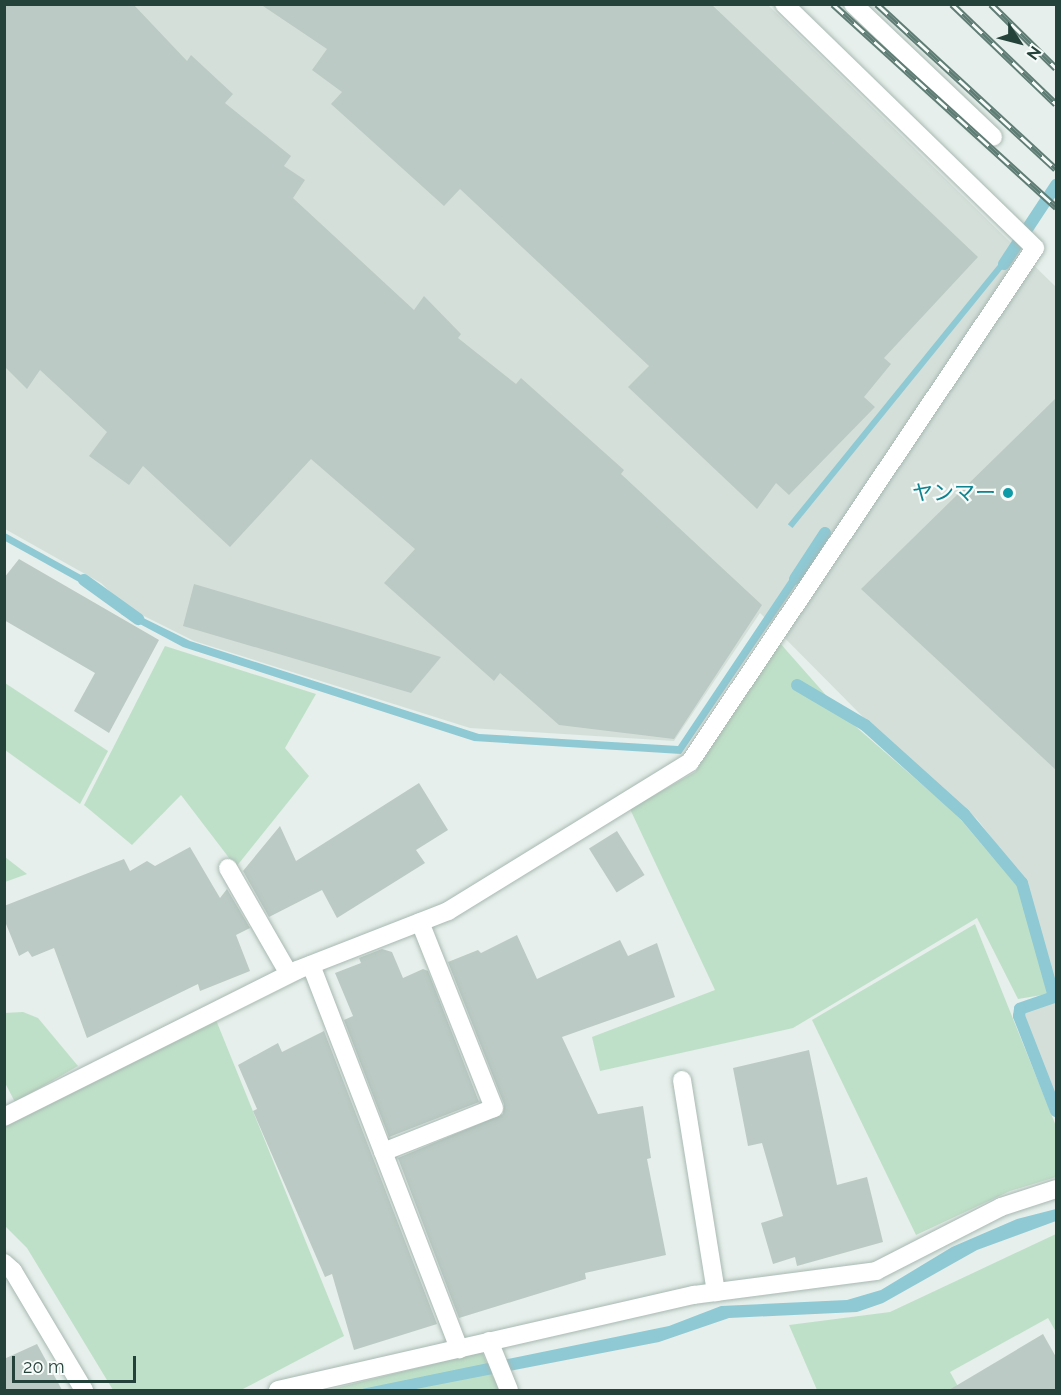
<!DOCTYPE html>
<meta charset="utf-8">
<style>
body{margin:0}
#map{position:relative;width:1061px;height:1395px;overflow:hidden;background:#e6efeb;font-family:Raleway,"Noto Sans JP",sans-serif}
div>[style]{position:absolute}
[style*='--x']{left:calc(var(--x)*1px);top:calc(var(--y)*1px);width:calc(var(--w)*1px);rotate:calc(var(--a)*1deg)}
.built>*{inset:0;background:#d4dfda}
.green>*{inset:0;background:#bfe0c8}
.water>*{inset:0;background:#8ec9d4;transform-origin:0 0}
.stream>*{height:12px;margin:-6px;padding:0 6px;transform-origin:6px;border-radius:6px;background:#8ec9d4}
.building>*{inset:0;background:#bbcac4;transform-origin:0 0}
.roads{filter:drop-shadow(0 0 2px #a8b8b2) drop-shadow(0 0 2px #a8b8b2)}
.minor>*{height:18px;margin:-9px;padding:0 9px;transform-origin:9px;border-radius:9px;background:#fff}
.rail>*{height:7px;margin-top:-3.5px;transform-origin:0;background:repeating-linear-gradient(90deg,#f7fbf9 0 14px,#5f7d75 0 28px);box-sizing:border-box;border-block:2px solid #5f7d75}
.dots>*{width:16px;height:16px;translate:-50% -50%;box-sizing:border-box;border:3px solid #f7fbf9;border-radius:50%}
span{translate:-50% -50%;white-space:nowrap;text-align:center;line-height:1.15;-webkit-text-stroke:4.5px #f7fbf9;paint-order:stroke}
.culture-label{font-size:21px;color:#0d838f}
.right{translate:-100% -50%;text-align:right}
.frame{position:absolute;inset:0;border:6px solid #24423a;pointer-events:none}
.north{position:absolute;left:989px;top:12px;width:60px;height:60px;-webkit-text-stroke:4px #f7fbf9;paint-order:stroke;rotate:126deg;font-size:16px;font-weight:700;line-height:24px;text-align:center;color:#24423a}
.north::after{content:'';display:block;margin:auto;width:21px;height:27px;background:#24423a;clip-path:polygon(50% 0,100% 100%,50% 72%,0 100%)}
.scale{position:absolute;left:12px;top:1356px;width:124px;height:27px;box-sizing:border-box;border:3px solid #24423a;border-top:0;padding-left:8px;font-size:18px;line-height:21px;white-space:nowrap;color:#24423a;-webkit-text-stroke:4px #f7fbf9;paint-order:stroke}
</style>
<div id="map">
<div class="built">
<i style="clip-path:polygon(5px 5px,768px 5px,1056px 287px,1056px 992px,1025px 881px,977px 819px,865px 719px,760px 613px,674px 741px,470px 728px,194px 641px,126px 607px,101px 583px,5px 529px)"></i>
<i style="clip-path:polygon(1056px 1000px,1056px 1099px,1024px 1013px)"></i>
</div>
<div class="green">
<i style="clip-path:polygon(779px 642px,847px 719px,956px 814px,1018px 887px,1048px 994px,1018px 999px,977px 918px,793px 1028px,600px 1071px,592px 1037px,715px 990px,630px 809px,695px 772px)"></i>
<i style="clip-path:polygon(165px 646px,316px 694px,285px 748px,309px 776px,236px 867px,181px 795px,132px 845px,84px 805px)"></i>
<i style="clip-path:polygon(5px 683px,108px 751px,80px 804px,5px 750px)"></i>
<i style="clip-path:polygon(5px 857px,27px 874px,5px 882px)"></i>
<i style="clip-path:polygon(975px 924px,1056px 1126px,1056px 1177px,1010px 1191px,916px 1235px,812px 1020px)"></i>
<i style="clip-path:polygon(23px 1012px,38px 1018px,78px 1066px,15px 1102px,5px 1083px,4px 1013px)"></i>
<i style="clip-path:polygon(216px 1020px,344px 1336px,241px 1390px,113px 1390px,27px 1248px,5px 1226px,4px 1124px)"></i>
<i style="clip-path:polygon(1056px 1234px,1056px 1332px,1048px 1318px,950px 1372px,960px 1390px,817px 1390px,789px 1325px,890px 1312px)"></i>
<i style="clip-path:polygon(482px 1352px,499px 1390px,328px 1390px)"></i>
</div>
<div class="water">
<i style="left:1010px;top:250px;width:6px;height:353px;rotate:39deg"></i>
<i style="left:5px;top:533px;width:107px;height:7px;rotate:29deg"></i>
<i style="clip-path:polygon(799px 565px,807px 568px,681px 754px,474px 741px,183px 647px,121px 614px,125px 609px,190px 641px,479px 734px,678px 746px)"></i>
<i style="clip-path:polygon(1056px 1209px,1056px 1221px,977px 1250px,883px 1303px,857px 1312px,729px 1318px,659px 1342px,411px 1390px,357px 1390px,669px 1326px,721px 1306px,847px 1300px,881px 1290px,952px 1247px,1017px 1219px)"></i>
</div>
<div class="stream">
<i style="--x:1004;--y:264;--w:95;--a:-56.6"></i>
<i style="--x:795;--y:579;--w:55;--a:-56.9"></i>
<i style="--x:84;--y:580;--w:67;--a:35.8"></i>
<i style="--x:797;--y:685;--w:79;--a:30.5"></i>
<i style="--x:865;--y:725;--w:133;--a:42"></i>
<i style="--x:964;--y:814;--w:90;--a:50"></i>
<i style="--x:1022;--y:883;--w:118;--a:74.3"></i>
<i style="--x:1054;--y:997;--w:36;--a:161"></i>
<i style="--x:1020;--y:1009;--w:7;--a:98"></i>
<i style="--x:1019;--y:1016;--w:102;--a:68.7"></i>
</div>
<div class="building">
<i style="clip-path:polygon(4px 4px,133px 4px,187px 61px,191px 55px,233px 94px,225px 103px,291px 156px,284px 166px,305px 180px,293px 198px,414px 310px,424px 296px,461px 334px,458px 338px,516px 384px,521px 378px,624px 470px,621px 474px,762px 605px,674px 739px,559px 725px,500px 673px,494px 681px,384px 583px,415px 549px,311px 459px,230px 547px,143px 466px,129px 485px,89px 456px,107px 432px,40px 370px,27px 389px,4px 366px)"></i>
<i style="clip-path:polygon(260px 4px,711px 4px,978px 257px,884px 358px,891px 364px,864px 397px,875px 407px,789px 495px,776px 483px,757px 509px,628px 387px,649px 366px,460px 189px,444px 206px,331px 104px,342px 92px,312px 70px,327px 49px)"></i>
<i style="clip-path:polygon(1056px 398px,1056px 770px,861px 589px)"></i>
<i style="clip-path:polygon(19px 559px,159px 640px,109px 733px,74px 711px,95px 673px,4px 620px,4px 578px)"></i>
<i style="clip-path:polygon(194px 584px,367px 635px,441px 657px,411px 693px,183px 626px)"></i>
<i style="clip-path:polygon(419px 783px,448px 830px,416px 850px,425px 863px,337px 918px,322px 890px,269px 917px,243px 871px,280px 826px,296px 861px)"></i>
<i style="left:617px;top:831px;width:52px;height:33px;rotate:58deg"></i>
<i style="clip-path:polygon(190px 847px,220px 898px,227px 889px,250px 928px,236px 935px,250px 971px,200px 991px,198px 984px,87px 1038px,54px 948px,32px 957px,28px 951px,19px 956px,4px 919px,4px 906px,124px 859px,130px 871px,147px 861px,155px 866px)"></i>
<i style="clip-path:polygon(517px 935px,537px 979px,620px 940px,628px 956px,657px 943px,675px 997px,562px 1037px,598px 1114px,643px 1106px,651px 1158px,647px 1159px,666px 1255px,585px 1273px,586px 1279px,459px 1318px,398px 1158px,503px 1114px,504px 1104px,448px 962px,478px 950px,481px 953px)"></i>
<i style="clip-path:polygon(382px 949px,392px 952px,403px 978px,423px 969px,428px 971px,479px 1102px,389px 1137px,344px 1020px,353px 1016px,335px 973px,361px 963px,359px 958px)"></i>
<i style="clip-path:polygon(324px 1031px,437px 1324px,354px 1350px,332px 1274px,325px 1277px,253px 1111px,257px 1109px,238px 1065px,278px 1043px,282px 1052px)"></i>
<i style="clip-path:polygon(809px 1050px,837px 1185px,867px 1177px,883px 1242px,797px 1266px,795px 1257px,773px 1264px,761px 1223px,783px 1216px,762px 1143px,748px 1146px,733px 1068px)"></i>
<i style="clip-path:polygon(1043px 1334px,1056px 1357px,1056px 1390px,949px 1390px)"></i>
<i style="clip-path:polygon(37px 1344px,62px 1390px,4px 1390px,4px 1359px)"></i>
</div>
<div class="roads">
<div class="minor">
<i style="--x:853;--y:4;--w:193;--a:43.5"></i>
<i style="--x:228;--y:868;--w:122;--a:60.1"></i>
<i style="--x:311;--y:965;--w:412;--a:68.9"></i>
<i style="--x:682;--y:1080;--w:215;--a:80.9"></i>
<i style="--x:4;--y:1117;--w:328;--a:-26.6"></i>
<i style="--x:297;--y:970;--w:162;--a:-21.3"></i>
<i style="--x:448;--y:911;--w:284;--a:-31.6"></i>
<i style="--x:690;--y:762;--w:619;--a:-56.13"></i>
<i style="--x:1035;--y:248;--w:350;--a:-135.8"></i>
<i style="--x:383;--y:1152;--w:119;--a:-21.6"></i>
<i style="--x:494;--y:1108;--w:200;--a:-111.7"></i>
<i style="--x:4;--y:1263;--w:12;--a:42"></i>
<i style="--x:13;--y:1271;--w:139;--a:59.2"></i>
<i style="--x:489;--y:1341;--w:53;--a:67.8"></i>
<i style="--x:278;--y:1390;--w:427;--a:-12.9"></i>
<i style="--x:694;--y:1295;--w:184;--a:-7.5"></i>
<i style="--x:876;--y:1271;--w:140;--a:-27.1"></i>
<i style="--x:1001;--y:1207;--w:58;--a:-18.1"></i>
</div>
</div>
<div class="rail">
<i style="--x:833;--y:4;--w:302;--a:42.3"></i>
<i style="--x:877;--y:4;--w:243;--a:42.7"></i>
<i style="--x:952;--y:4;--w:144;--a:43.9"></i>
<i style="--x:991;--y:4;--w:91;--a:44.6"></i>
</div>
<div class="dots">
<i style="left:1008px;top:493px;background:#0f9aa8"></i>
</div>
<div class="culture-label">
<span class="right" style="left:996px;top:493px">ヤンマー</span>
</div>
<div class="frame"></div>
<div class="north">N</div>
<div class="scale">20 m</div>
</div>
